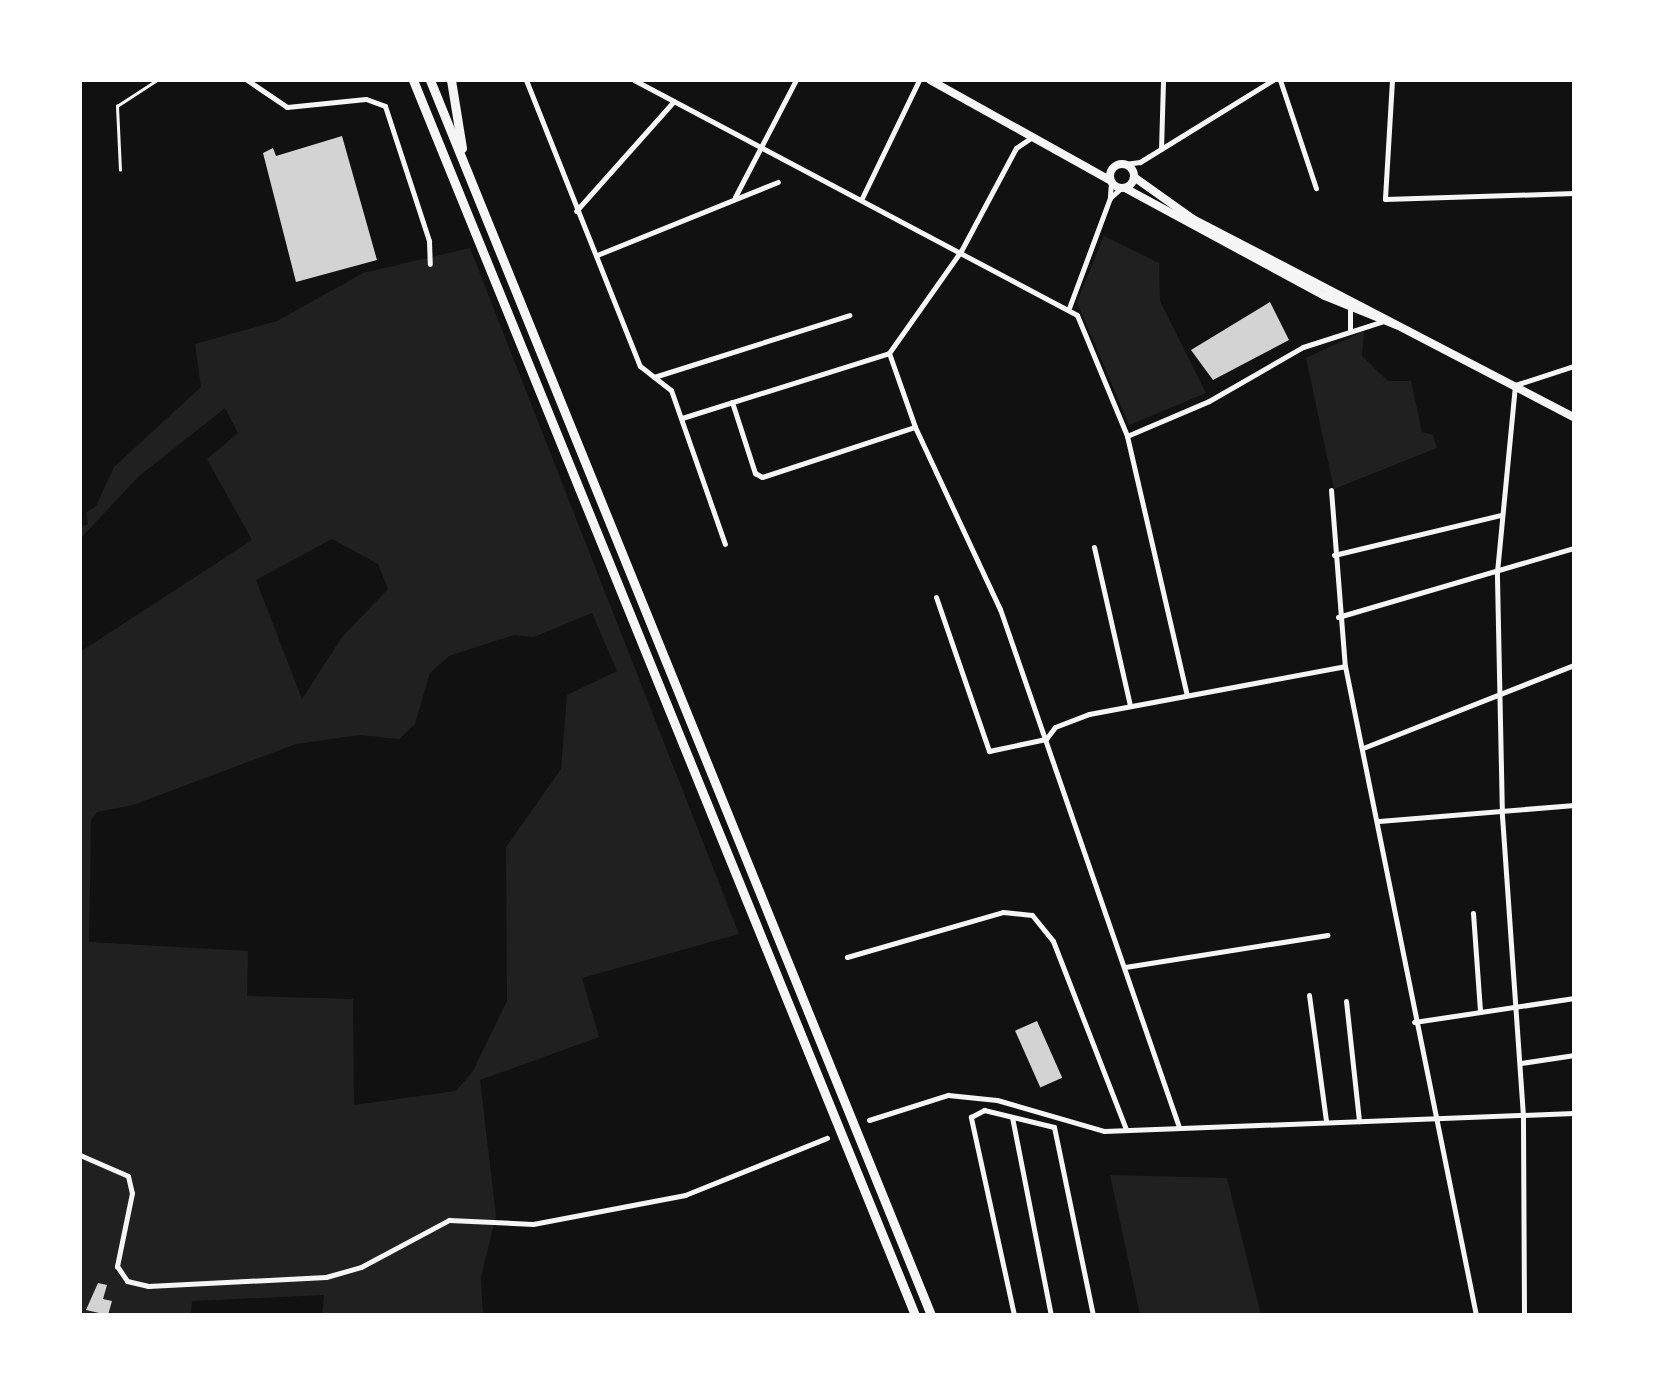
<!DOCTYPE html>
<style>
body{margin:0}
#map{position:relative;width:1654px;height:1395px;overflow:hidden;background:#111;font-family:"IBM Plex Sans",sans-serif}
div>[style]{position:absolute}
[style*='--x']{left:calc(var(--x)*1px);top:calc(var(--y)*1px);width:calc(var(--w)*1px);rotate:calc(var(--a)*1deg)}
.green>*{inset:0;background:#202020}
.building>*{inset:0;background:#d3d3d3;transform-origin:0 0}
.service>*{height:2.5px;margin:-1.25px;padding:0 1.25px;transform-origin:1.25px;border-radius:1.25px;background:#f5f5f5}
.minor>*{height:5px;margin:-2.5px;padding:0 2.5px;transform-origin:2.5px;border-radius:2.5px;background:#f5f5f5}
.primary>*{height:8px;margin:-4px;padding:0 4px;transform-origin:4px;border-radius:4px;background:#f5f5f5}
.primary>.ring{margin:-4px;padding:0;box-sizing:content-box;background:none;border:8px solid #f5f5f5;border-radius:50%}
.motorway>*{height:9px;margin:-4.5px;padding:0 4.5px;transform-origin:4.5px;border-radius:4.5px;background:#f5f5f5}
span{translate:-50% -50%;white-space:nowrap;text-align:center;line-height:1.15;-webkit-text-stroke:10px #fff;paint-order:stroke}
.frame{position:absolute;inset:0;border:82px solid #fff;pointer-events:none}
</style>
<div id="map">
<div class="green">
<i style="clip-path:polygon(1104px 236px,1159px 263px,1160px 301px,1206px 393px,1129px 425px,1077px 302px)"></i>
<i style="clip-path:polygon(evenodd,470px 248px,739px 934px,582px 978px,599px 1037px,480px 1080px,496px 1216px,481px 1277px,483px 1315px,322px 1315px,324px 1295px,192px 1301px,191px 1315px,80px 1315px,80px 652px,252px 540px,207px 459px,238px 433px,225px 408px,138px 477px,80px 539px,80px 527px,88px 524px,86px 513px,96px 506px,114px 467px,201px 387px,195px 344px,277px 321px,363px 273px,470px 248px,332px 539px,378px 564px,388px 589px,342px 637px,302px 699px,256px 580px,332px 539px,470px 248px,592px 613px,617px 671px,567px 695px,561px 769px,506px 847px,507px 1001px,473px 1071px,456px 1091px,354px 1105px,353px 999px,247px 996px,248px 951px,89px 942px,91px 820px,97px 812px,133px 805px,296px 744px,360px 735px,399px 739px,415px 724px,430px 673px,449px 656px,514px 635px,534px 637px,592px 613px)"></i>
<i style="clip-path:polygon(1364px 331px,1362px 356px,1388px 381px,1411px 381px,1422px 432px,1433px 435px,1437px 448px,1334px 489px,1306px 358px)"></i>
<i style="clip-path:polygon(1110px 1175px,1227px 1178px,1261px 1315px,1140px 1315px)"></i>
</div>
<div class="building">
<i style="clip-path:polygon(342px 136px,377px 260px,296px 282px,263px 153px,273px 148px,276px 156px)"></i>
<i style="clip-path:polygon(1270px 302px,1289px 340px,1213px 380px,1191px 350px)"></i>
<i style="left:1037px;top:1021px;width:62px;height:24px;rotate:66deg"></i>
<i style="clip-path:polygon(98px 1283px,107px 1285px,103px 1299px,112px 1301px,108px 1315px,86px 1310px)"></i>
</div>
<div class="service">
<i style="--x:120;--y:170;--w:64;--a:-92.7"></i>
<i style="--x:117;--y:106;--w:48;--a:-33"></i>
</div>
<div class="minor">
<i style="--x:247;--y:80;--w:48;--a:34"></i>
<i style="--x:287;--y:107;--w:79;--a:-5.8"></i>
<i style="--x:366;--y:99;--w:20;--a:20"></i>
<i style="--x:385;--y:106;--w:142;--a:71.9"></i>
<i style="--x:429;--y:241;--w:23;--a:88"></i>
<i style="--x:526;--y:80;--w:308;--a:68.3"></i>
<i style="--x:640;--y:366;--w:39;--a:38"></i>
<i style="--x:671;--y:390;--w:163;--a:70.7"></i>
<i style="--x:634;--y:80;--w:501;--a:27.94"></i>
<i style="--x:1077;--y:315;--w:131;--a:67.5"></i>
<i style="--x:1127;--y:436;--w:266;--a:77"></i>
<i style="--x:1280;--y:80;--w:114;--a:71.6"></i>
<i style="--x:1392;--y:80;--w:119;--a:93.4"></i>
<i style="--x:1385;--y:199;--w:189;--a:-1.8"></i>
<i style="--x:1161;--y:149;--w:69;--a:-88.3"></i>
<i style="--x:1125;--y:164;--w:15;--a:-8"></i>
<i style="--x:1140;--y:162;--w:156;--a:-31.7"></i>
<i style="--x:1111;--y:182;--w:16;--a:94"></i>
<i style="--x:1110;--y:198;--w:15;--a:-42"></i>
<i style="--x:735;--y:197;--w:132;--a:-62.5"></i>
<i style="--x:862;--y:198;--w:131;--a:-64.2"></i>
<i style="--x:576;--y:211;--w:147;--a:-48.3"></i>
<i style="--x:597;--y:255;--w:195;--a:-22"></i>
<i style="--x:1350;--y:307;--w:24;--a:90"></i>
<i style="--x:1069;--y:308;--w:117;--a:-69.6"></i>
<i style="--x:889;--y:353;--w:78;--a:70.6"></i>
<i style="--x:915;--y:427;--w:201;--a:65"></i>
<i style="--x:1000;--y:609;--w:548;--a:70.94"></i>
<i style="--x:654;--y:377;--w:205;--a:-17.6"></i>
<i style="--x:732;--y:402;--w:75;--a:72.1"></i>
<i style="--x:755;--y:473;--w:8;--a:30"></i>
<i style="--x:762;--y:477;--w:161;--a:-18.1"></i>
<i style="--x:682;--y:418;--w:217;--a:-17.4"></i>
<i style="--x:889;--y:353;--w:125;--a:-54.8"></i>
<i style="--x:961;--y:251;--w:117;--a:-61.9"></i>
<i style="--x:1016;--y:148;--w:18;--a:-34"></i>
<i style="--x:1127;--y:436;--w:89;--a:-23.1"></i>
<i style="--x:1209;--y:401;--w:108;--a:-29.9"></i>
<i style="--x:1303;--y:347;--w:82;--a:-17.8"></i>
<i style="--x:1331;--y:490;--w:177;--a:85.5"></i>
<i style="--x:1345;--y:666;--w:662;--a:78.59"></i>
<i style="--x:1094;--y:547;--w:162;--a:77.2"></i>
<i style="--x:1334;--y:555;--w:172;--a:-13.5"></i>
<i style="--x:936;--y:597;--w:163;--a:71"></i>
<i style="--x:989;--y:751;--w:58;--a:-11.9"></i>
<i style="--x:1046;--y:739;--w:15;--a:-53"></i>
<i style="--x:1055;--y:727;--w:36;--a:-21"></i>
<i style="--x:1089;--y:714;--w:260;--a:-10.6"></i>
<i style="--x:1338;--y:617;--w:246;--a:-16.3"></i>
<i style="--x:1363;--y:748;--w:227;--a:-21.5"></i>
<i style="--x:1379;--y:821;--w:196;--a:-4.7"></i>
<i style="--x:1473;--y:913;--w:98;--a:85.9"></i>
<i style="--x:847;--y:957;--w:162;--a:-16.1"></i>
<i style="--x:1003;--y:912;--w:29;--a:6"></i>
<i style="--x:1032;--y:915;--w:33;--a:51"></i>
<i style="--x:1053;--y:941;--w:202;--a:68.8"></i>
<i style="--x:1125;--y:967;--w:205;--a:-9"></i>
<i style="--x:1309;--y:995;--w:127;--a:82.3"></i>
<i style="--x:1346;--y:1001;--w:121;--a:83.8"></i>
<i style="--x:1414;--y:1022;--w:162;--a:-8.5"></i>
<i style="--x:1521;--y:1063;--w:54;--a:-8.6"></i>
<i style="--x:1012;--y:1117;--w:202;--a:78.9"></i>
<i style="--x:869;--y:1120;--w:83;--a:-17.6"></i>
<i style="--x:948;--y:1095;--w:49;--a:5.8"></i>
<i style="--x:997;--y:1100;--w:111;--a:16.2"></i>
<i style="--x:1104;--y:1131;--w:470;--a:-2.2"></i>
<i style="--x:1054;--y:1127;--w:192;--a:78.3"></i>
<i style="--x:80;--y:1155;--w:52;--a:23.6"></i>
<i style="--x:128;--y:1176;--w:17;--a:77"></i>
<i style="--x:132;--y:1193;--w:75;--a:101.6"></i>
<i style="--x:117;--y:1266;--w:18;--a:56"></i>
<i style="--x:127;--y:1281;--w:22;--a:13"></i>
<i style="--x:148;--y:1286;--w:178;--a:-2.9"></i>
<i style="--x:326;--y:1277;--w:36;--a:-16"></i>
<i style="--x:361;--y:1267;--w:100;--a:-28.1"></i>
<i style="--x:449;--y:1220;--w:84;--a:2.7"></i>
<i style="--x:533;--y:1224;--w:155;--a:-10.8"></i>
<i style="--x:685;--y:1195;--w:153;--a:-21.9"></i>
<i style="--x:1014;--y:1315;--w:203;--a:-102.3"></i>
<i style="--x:971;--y:1117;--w:15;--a:-28"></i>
<i style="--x:984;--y:1110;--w:72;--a:13.7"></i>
<i style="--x:1524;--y:1315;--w:199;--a:-90.3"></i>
<i style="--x:1523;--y:1116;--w:300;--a:-94"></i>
<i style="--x:1502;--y:817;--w:245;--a:-91.2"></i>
<i style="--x:1497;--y:572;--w:188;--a:-84.5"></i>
<i style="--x:1515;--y:385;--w:62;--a:-17.9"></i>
</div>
<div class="primary">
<i style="--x:930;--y:80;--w:206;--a:29.1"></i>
<i class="ring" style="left:1110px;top:164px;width:16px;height:16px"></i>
<i style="--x:1134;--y:177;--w:72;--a:35.4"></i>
<i style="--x:1193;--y:219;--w:429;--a:27.5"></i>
<i style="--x:1125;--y:188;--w:227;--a:28.4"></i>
<i style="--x:1325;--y:296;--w:77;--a:22.2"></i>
</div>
<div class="motorway">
<i style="--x:413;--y:80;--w:1333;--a:67.88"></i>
<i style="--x:430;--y:80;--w:1333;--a:67.92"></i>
<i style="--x:451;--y:80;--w:69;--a:80.8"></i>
</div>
<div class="frame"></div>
</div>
